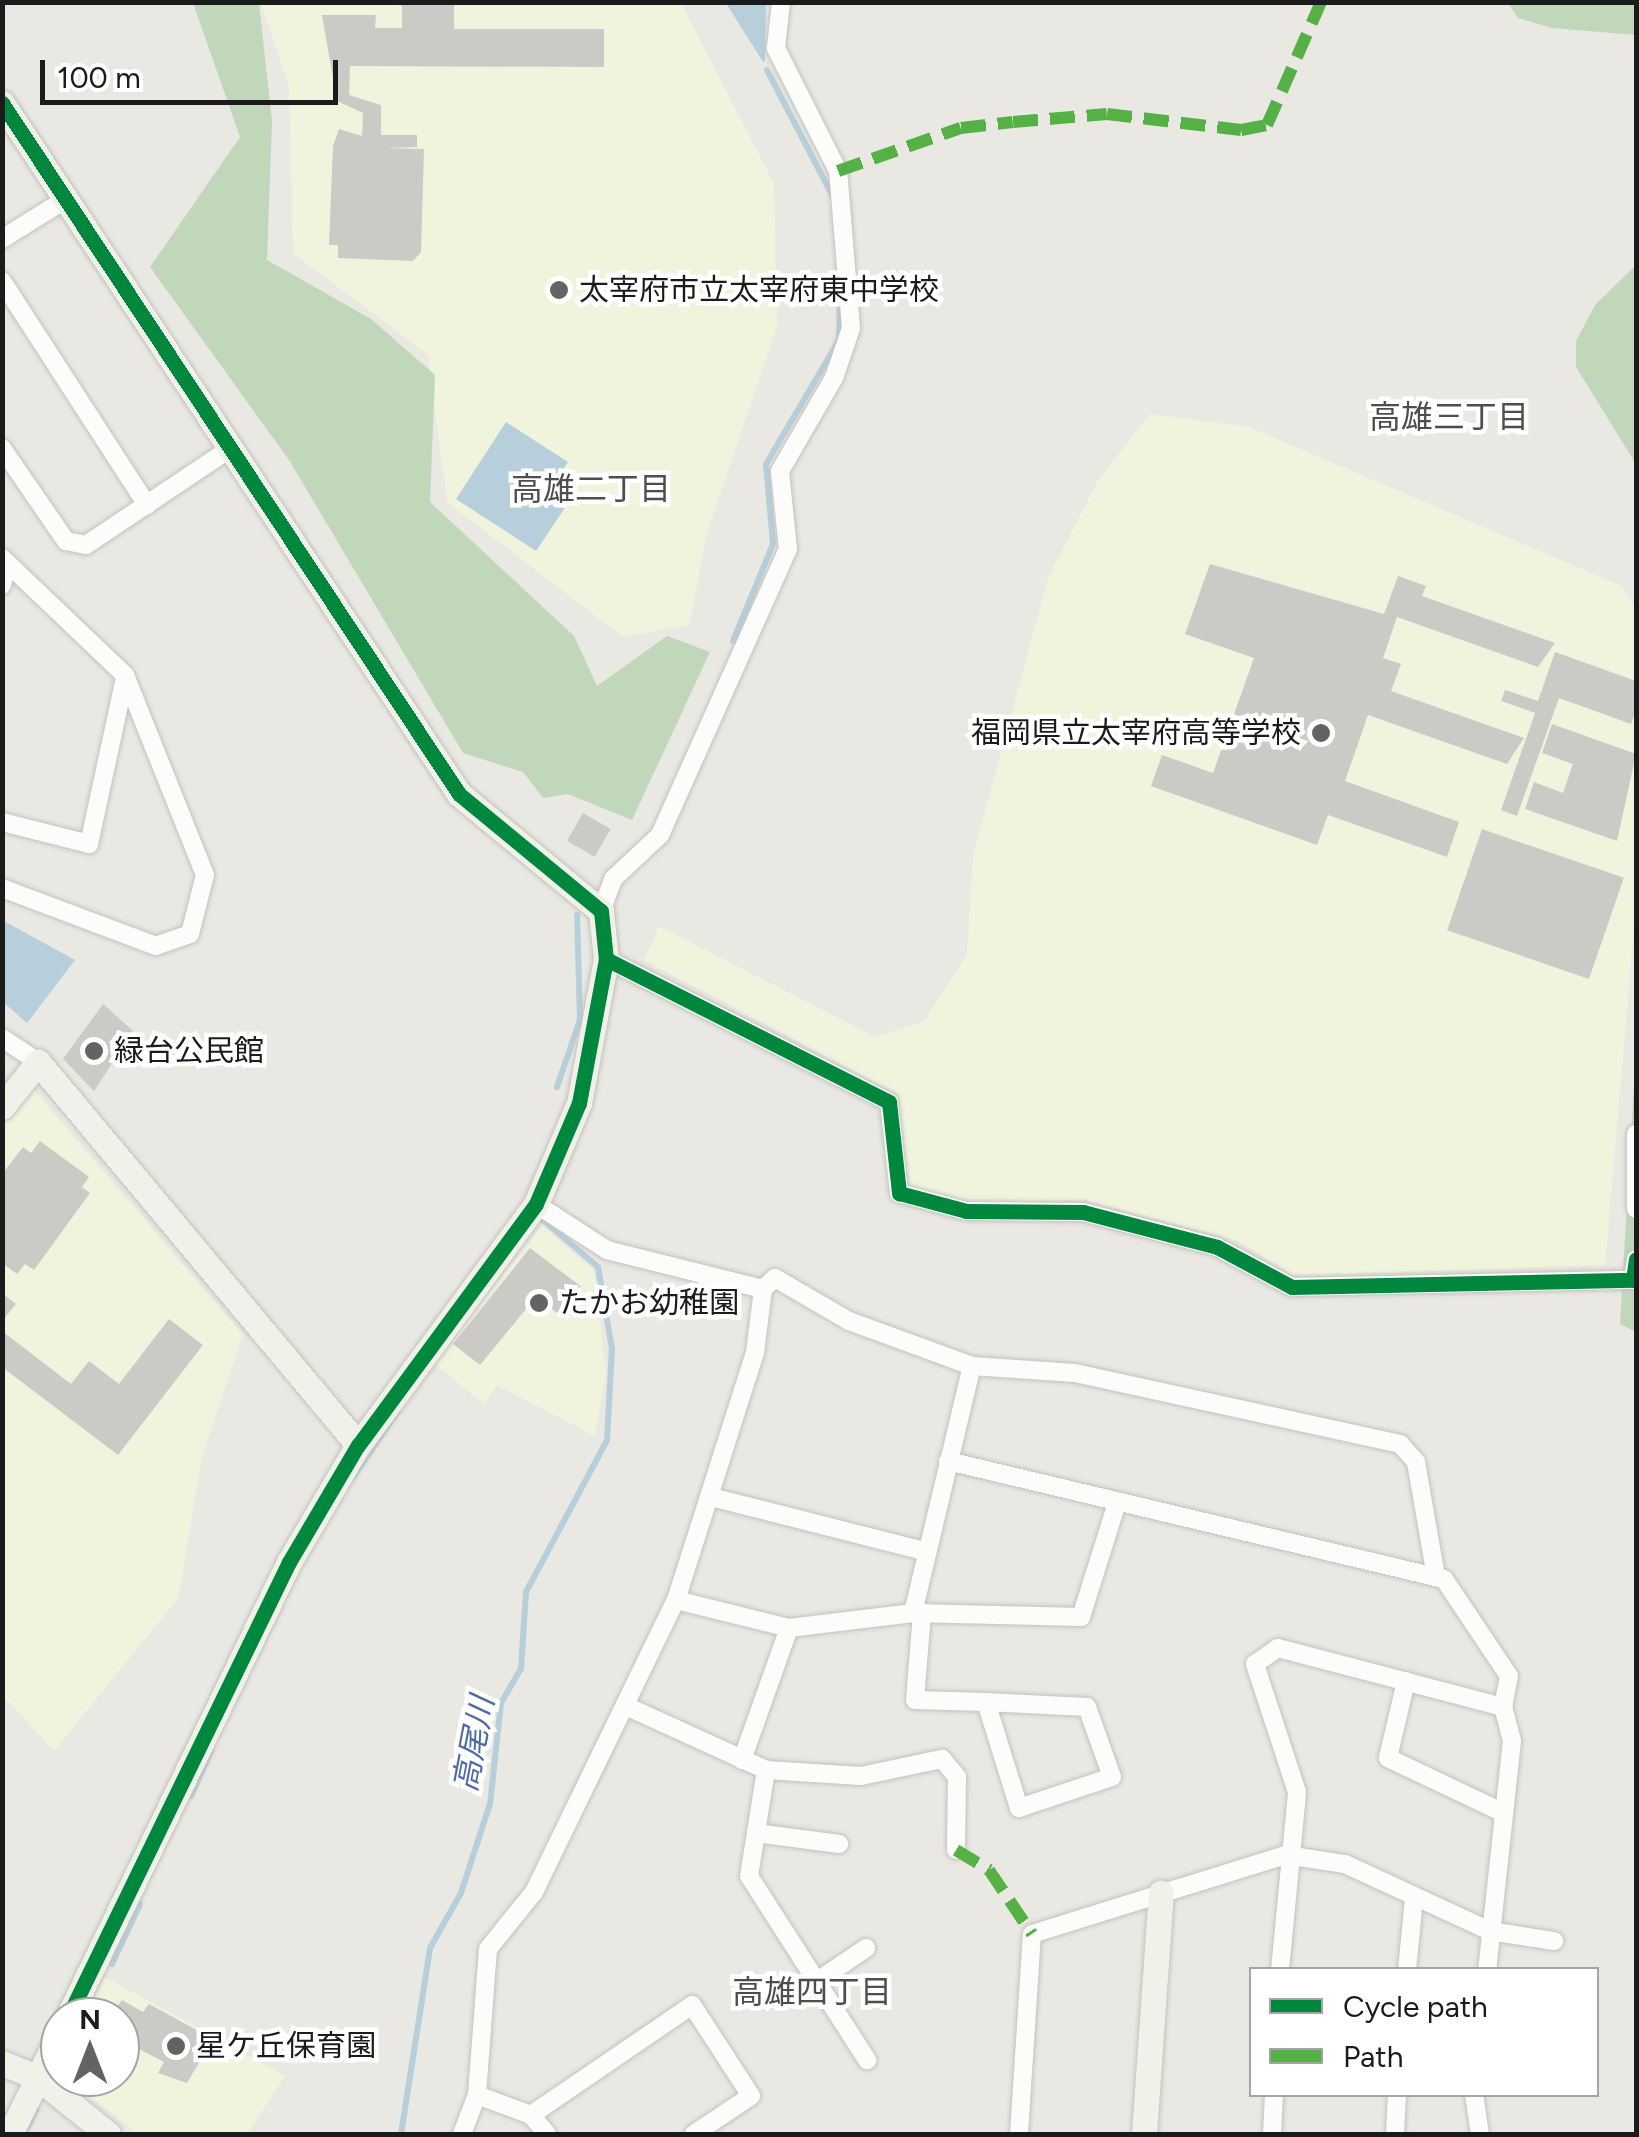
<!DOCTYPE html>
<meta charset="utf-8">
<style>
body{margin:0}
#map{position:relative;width:1639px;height:2137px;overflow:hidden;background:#e9e8e3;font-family:Figtree,"Noto Sans JP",sans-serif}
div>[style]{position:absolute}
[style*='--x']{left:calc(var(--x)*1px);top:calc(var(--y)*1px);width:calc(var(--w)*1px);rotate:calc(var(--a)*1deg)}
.education>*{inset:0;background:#f1f4dd}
.forest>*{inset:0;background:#c0d8b9}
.water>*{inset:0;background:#b7cedb}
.stream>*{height:6px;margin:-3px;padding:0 3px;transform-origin:3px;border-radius:3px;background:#b7cedb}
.building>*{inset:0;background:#cbcac6;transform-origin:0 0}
.roads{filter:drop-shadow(0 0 2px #c2c2bf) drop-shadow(0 0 2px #c2c2bf)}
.street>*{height:18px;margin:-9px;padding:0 9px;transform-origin:9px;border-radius:9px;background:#fcfcfb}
.secondary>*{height:25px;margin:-12.5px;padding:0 12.5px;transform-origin:12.5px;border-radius:12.5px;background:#f0f1e8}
.quiet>*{height:12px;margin-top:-6px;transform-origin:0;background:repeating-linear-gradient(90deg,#55b145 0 25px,transparent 0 37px)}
.cycleway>*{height:15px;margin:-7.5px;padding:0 7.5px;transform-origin:7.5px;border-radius:7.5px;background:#00873e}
.dots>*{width:28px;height:28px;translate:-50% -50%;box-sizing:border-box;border:5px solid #fff;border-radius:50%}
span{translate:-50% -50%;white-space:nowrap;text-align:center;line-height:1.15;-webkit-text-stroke:9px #fff;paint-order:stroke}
.poi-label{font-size:30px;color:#1b1b1b}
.left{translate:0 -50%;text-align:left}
.right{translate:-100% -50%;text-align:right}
.neighbourhood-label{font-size:32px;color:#4e4e4e}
.water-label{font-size:32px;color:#4d6ba5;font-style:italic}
.frame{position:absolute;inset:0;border:5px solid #1b1b1b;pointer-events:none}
.legend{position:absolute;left:1249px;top:1967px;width:350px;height:130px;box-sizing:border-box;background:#fff;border:2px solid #a4a4a4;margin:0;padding:12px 18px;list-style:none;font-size:30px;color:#1b1b1b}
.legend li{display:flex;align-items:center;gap:20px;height:50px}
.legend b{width:50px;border:2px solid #a4a4a4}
.north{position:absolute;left:40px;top:1997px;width:100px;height:100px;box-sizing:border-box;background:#fff;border:2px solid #a4a4a4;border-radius:50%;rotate:0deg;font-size:28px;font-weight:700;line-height:40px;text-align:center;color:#1b1b1b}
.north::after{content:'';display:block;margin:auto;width:35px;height:45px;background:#636361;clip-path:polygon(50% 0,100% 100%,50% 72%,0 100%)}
.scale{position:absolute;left:40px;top:60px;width:298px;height:45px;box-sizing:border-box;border:5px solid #1b1b1b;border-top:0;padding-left:12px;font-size:30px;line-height:35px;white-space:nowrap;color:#1b1b1b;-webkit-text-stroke:8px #fff;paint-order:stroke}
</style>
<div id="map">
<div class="education">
<i style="clip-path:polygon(261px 3px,681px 3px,774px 184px,777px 327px,707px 533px,689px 625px,623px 637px,447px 502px,428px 355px,293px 253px,289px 86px)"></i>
<i style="clip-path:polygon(1150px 414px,1249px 427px,1621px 586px,1636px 610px,1636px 906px,1605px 1265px,1293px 1275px,1238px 1241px,1083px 1199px,978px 1206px,908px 1187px,898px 1094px,644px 960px,659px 926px,875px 1037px,924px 1021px,967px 954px,973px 856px,1048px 578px,1098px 480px)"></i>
<i style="clip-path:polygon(32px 1088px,243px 1335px,201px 1460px,179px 1597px,54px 1751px,3px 1696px,3px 1126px)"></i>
<i style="clip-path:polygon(542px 1226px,594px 1271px,606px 1373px,595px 1436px,497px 1385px,484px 1404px,433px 1362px)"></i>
<i style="clip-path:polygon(105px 1977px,285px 2076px,247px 2134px,137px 2134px,67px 2077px,120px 2077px,120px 2017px,85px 2017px)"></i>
</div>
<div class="forest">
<i style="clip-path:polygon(193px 3px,259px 3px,272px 121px,267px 260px,371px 319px,435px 375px,430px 502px,574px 636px,597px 686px,667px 636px,710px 652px,632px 820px,568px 794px,543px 798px,523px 772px,463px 753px,289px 460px,150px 267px,240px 137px)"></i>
<i style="clip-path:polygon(1508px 3px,1636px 3px,1636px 35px,1552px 28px,1518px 18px)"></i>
<i style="clip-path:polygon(1636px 265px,1636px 464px,1576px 367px,1576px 341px,1595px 305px)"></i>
<i style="clip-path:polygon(1636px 1051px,1636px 1332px,1620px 1324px)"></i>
</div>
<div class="water">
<i style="clip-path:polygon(726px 3px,766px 3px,765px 61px,763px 62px)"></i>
<i style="clip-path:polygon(506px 422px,568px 462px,557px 479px,576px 491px,536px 551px,456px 499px)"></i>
<i style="clip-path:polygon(2px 920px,75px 960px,27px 1023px,3px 1002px)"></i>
</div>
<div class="stream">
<i style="--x:767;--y:70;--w:143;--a:62.5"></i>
<i style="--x:733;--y:641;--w:105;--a:-67.6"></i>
<i style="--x:773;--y:544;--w:80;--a:-95"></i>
<i style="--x:766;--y:464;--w:144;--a:-59.5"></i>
<i style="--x:839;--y:340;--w:41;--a:-88.6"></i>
<i style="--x:557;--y:1087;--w:71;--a:-71.1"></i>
<i style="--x:580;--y:1020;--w:105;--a:-91.6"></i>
<i style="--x:354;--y:1476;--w:78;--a:-55.9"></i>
<i style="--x:191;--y:1796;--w:51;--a:-65.9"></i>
<i style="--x:112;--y:1964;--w:66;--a:-65"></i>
<i style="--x:24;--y:2134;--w:27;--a:-63"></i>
<i style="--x:401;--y:2134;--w:188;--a:-81.1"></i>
<i style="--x:430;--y:1948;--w:63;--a:-60.6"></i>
<i style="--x:461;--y:1893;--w:94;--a:-72"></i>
<i style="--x:490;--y:1804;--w:102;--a:-83.8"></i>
<i style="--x:501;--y:1703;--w:39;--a:-60"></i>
<i style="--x:521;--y:1669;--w:77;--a:-86.3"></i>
<i style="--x:526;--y:1592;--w:172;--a:-61.9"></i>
<i style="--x:607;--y:1440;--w:91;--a:-86.9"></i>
<i style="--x:612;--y:1349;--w:83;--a:-99.7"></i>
<i style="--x:598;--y:1267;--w:72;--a:-139.5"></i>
</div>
<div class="building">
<i style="clip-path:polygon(388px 2px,454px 2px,454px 29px,604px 29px,604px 67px,350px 66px,349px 95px,381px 105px,381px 135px,417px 135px,417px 147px,386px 148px,424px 149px,421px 252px,413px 261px,338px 258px,338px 245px,329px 245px,333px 146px,339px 129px,362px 136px,363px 113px,337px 101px,322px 15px,376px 15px,375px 28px,402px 28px,402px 6px)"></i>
<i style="clip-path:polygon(1210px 564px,1384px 614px,1398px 576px,1426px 586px,1422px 596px,1555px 643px,1538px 667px,1397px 617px,1383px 658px,1401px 664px,1391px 691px,1524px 738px,1507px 764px,1368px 715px,1345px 781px,1459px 822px,1447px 857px,1328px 815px,1317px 845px,1151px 786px,1162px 755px,1213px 773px,1254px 658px,1185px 634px)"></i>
<i style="clip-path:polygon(1555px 652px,1636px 681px,1636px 710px,1631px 724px,1559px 698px,1517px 816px,1501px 810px,1535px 713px,1501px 701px,1505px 690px,1538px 701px)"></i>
<i style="clip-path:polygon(1552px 724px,1636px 754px,1617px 841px,1525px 809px,1534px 782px,1563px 793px,1573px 764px,1542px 753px)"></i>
<i style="left:583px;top:813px;width:32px;height:32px;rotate:30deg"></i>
<i style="left:1482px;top:829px;width:150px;height:107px;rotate:19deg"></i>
<i style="clip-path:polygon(103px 1004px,133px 1031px,94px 1091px,63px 1059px)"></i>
<i style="clip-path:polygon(40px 1141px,89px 1177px,82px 1187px,90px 1193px,34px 1270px,25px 1264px,17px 1274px,2px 1263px,2px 1174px,23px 1147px,31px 1153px)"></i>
<i style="clip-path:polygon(530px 1248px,583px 1288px,561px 1316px,536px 1297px,480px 1365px,453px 1344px)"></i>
<i style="clip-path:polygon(2px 1293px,16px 1304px,2px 1321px)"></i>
<i style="clip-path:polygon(169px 1319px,203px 1345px,118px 1455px,2px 1367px,2px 1331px,71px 1384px,89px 1361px,119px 1384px)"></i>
<i style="clip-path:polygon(122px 2000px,143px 2012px,149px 2004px,213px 2039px,187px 2083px,158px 2073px,164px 2062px,120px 2039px,120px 2017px,91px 2017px,99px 2002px,115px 2010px)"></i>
</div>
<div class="roads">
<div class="street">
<i style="--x:2;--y:239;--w:75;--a:-32"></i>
<i style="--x:2;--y:281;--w:267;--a:57.1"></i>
<i style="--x:2;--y:448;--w:113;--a:55.5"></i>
<i style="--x:66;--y:541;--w:20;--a:11"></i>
<i style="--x:86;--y:545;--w:174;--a:-33.8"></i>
<i style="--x:2;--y:558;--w:170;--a:43.6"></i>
<i style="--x:125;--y:675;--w:215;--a:68.2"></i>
<i style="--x:205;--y:875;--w:61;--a:104.3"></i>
<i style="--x:190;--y:934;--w:36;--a:161"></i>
<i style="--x:156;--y:946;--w:165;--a:-159.4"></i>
<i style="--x:2;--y:585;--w:22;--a:-77"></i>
<i style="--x:2;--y:822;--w:90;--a:14.2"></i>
<i style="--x:89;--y:844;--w:171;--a:-77.8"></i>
<i style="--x:601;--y:911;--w:34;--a:-69"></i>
<i style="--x:613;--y:879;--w:64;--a:-43.1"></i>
<i style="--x:660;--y:835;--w:313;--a:-65.9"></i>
<i style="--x:788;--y:549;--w:78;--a:-95.9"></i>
<i style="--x:780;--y:471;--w:108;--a:-59.9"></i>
<i style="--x:834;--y:378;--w:53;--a:-71.2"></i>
<i style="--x:851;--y:328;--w:158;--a:-94.7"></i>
<i style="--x:838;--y:171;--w:138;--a:-116.8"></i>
<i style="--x:776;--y:48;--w:46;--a:-83.8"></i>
<i style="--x:606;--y:959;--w:317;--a:26.8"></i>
<i style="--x:889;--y:1102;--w:92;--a:83.7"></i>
<i style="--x:899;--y:1193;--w:69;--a:15"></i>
<i style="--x:966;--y:1211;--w:117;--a:0.5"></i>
<i style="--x:1083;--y:1212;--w:138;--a:14.6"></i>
<i style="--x:1217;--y:1247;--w:85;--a:28.1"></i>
<i style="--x:1292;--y:1287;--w:341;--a:-1.2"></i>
<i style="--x:1633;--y:1280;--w:21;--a:-82"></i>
<i style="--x:2;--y:1038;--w:43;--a:33.7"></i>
<i style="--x:1636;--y:1134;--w:75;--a:90"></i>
<i style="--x:763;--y:1289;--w:16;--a:-43"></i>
<i style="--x:775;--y:1278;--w:86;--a:30.2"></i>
<i style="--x:849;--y:1321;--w:131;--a:20.1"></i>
<i style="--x:948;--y:1461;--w:510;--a:13.38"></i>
<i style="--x:1444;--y:1579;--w:117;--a:56.2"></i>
<i style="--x:1509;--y:1676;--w:32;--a:101"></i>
<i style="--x:1503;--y:1707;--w:35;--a:75"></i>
<i style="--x:1512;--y:1741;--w:230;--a:96.2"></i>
<i style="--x:711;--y:1497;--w:221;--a:14.2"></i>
<i style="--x:676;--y:1600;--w:116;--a:13.9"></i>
<i style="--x:789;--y:1628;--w:125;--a:-6.9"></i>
<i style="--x:913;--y:1613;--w:168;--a:1.4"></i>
<i style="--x:1081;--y:1617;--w:120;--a:-72.5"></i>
<i style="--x:913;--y:1613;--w:254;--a:-76.6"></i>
<i style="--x:972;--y:1366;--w:103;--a:3.9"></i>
<i style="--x:1075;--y:1373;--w:333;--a:12.3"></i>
<i style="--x:1400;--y:1444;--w:24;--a:48"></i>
<i style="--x:1416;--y:1462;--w:117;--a:80.1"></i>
<i style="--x:922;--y:1613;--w:87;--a:94.6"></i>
<i style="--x:915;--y:1700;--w:71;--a:1.6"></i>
<i style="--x:986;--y:1702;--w:101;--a:2.8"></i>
<i style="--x:1087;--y:1707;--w:74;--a:70.3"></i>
<i style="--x:1112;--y:1777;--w:98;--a:161.6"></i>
<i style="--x:1019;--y:1808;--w:111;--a:-107.3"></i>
<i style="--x:1406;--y:1681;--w:79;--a:103.2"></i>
<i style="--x:1388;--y:1758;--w:128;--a:25.4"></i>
<i style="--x:628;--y:1707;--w:152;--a:24.5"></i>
<i style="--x:766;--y:1770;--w:95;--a:3.6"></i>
<i style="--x:861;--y:1776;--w:83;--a:-11.9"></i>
<i style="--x:942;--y:1759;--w:23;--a:50"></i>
<i style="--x:957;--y:1777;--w:73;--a:90.8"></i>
<i style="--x:742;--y:1760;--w:140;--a:-70.4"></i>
<i style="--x:766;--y:1770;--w:107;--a:99.1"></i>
<i style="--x:749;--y:1876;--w:219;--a:57.3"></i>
<i style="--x:756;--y:1833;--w:84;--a:7.5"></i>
<i style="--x:1280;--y:1970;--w:179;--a:-84.5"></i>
<i style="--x:1297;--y:1792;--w:135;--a:-108.2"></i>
<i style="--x:1255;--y:1664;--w:28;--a:-35"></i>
<i style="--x:1278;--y:1648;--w:233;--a:14.7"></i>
<i style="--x:1407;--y:1970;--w:72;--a:-84.4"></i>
<i style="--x:819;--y:1980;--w:57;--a:-34.2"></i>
<i style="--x:1474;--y:2094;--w:40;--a:81.5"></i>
<i style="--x:477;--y:2095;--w:58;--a:20.3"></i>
<i style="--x:531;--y:2115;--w:25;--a:50"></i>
<i style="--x:531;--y:2115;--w:195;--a:-34.3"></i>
<i style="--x:692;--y:2005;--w:108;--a:57"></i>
<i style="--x:751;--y:2096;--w:69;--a:146.3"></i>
<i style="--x:462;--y:2134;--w:42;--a:-69"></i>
<i style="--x:477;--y:2095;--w:146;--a:-85.7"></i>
<i style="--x:488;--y:1949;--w:73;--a:-51.1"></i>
<i style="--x:534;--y:1892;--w:325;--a:-64.1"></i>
<i style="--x:676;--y:1600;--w:259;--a:-72.3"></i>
<i style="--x:755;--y:1353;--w:64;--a:-82.9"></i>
<i style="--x:763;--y:1289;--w:161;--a:-166"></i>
<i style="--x:607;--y:1250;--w:85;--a:-147.1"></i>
<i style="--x:1019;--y:2134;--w:200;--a:-86.3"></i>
<i style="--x:1032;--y:1934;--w:266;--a:-17.3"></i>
<i style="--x:1286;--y:1855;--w:60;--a:8.7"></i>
<i style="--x:1345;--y:1864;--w:160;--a:24.8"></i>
<i style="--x:1490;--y:1931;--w:65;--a:8.9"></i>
<i style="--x:1272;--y:2134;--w:40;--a:-87.1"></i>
<i style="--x:1395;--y:2134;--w:40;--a:-87.1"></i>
</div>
<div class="secondary">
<i style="--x:2;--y:103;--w:828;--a:56.52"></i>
<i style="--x:459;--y:794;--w:184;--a:39.5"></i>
<i style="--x:601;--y:911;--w:48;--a:84.1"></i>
<i style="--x:606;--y:959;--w:147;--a:100.6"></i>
<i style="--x:579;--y:1103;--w:110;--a:113.1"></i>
<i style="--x:536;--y:1204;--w:300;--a:126.4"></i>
<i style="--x:358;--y:1445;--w:136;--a:120.5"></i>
<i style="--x:289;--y:1562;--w:506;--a:115.91"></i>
<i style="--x:2;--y:1107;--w:58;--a:-51.3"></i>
<i style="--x:38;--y:1062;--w:499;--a:50.1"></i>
<i style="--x:2;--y:2063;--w:38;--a:22"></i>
<i style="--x:37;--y:2077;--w:91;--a:38.8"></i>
<i style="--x:10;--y:2134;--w:113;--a:-63.7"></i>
<i style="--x:1144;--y:2134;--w:242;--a:-86"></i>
</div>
</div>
<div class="quiet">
<i style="--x:838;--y:171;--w:130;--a:-19.3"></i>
<i style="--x:961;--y:128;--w:52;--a:-6.6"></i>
<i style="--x:1013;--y:122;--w:94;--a:-4.9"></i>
<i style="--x:1107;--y:114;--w:135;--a:6.8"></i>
<i style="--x:1241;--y:130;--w:26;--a:-11"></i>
<i style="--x:1267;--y:125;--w:134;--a:-66.3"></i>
<i style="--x:956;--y:1850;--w:39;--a:31"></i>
<i style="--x:989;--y:1870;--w:77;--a:56.1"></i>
</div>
<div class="cycleway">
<i style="--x:2;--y:103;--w:828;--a:56.52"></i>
<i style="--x:459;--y:794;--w:184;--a:39.5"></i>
<i style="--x:601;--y:911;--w:48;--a:84.1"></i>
<i style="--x:606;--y:959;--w:147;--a:100.6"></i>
<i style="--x:579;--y:1103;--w:110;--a:113.1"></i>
<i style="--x:536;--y:1204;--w:300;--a:126.4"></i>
<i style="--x:358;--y:1445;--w:136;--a:120.5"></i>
<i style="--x:289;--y:1562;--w:506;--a:115.91"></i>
<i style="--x:606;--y:959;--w:317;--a:26.8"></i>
<i style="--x:889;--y:1102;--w:92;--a:83.7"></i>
<i style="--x:899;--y:1193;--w:69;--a:15"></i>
<i style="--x:966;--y:1211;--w:117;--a:0.5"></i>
<i style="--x:1083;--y:1212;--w:138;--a:14.6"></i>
<i style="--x:1217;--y:1247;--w:85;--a:28.1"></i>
<i style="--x:1292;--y:1287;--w:341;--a:-1.2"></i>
<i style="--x:1633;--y:1280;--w:21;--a:-82"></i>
</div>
<div class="dots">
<i style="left:559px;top:290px;background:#636361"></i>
<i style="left:1321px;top:733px;background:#636361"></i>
<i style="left:94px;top:1051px;background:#636361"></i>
<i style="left:539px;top:1303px;background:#636361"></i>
<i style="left:176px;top:2046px;background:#636361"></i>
</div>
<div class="poi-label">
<span class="left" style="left:579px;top:290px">太宰府市立太宰府東中学校</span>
<span class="right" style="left:1301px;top:733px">福岡県立太宰府高等学校</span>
<span class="left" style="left:114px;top:1051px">緑台公民館</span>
<span class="left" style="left:559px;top:1303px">たかお幼稚園</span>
<span class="left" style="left:196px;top:2046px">星ケ丘保育園</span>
</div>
<div class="neighbourhood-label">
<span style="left:1449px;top:417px">高雄三丁目</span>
<span style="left:591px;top:489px">高雄二丁目</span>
<span style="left:812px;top:1992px">高雄四丁目</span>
</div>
<div class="water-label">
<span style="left:474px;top:1744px;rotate:-79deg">高尾川</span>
</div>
<div class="frame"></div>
<ul class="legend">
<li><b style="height:12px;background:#00873e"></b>Cycle path</li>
<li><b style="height:12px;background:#55b145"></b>Path</li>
</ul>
<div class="north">N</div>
<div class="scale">100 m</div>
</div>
